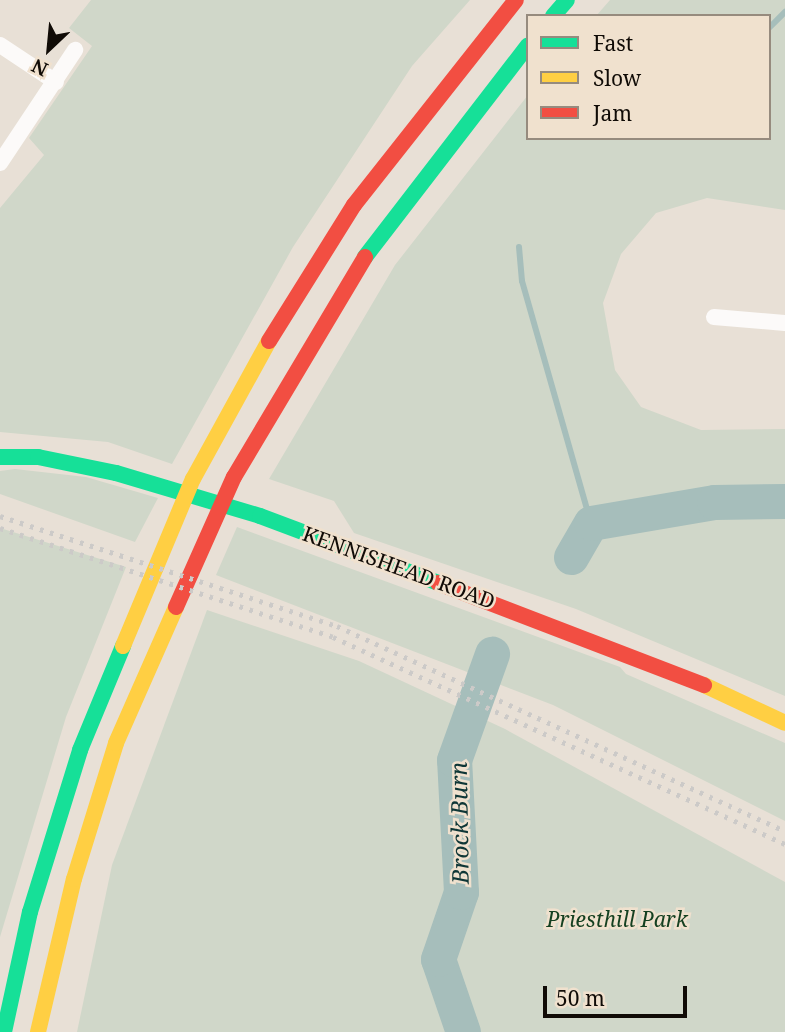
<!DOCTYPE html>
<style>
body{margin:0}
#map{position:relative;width:785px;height:1032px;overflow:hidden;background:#e8e0d6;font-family:"Noto Serif",serif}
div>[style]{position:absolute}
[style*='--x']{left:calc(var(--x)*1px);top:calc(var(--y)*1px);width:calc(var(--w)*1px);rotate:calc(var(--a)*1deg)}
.green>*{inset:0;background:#d0d7c9}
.stream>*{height:6px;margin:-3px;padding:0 3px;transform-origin:3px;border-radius:3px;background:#a6bebb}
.river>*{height:35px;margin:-17.5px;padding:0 17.5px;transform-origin:17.5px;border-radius:17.5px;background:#a6bebb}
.street>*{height:16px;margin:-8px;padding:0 8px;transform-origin:8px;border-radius:8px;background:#fcfaf9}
.fast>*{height:16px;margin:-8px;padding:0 8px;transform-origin:8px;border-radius:8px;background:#16e098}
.slow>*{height:16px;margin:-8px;padding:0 8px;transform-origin:8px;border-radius:8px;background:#ffcf43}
.jam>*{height:16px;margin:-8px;padding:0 8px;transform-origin:8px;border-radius:8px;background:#f24e42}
.rail>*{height:5px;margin-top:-2.5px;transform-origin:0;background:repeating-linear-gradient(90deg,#cccac8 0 3.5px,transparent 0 10.5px)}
span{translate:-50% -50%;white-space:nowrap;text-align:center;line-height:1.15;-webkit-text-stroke:5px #f0e1ce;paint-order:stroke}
.street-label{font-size:21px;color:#100b06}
.park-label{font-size:21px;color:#154021;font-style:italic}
.water-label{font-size:23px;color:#0e3636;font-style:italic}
.legend{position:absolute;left:526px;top:14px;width:245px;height:126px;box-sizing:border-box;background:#f0e1ce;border:2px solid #968b7e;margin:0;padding:9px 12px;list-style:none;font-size:21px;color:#100b06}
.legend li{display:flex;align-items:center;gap:14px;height:35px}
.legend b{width:35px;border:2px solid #968b7e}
.north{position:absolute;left:14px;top:14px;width:70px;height:70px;-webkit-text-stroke:5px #f0e1ce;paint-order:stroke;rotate:206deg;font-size:19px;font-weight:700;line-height:28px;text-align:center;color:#100b06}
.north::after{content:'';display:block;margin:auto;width:24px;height:32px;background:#100b06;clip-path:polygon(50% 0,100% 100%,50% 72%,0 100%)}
.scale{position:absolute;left:543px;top:986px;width:144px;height:32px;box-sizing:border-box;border:4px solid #100b06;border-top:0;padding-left:9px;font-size:21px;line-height:24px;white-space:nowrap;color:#100b06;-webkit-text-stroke:5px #f0e1ce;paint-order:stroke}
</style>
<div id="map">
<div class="green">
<i style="clip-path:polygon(91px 0,470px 0,412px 66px,293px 247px,172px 464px,108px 442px,0 432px,0 208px,44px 155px,29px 138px,92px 46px,69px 28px)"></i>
<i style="clip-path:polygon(610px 0,785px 0,785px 210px,707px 198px,656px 213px,621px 254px,603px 303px,615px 370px,641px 407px,701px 430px,785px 429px,785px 696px,576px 609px,354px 533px,334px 501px,269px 479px,395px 265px,528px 95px,528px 138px,769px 138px,769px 16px,596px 16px)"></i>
<i style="clip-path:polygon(15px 469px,86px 477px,158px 498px,135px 542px,0 494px,0 471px)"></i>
<i style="clip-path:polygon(237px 527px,620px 667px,626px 674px,785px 743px,785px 821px,553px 705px,216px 575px)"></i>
<i style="clip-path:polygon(0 528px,126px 567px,66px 717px,0 937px)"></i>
<i style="clip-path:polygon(207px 610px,359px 661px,505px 729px,785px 882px,785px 1032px,77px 1032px,112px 865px)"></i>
</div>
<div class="stream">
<i style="--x:769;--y:28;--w:23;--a:-45"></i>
<i style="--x:519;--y:247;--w:34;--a:85"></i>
<i style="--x:522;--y:281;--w:252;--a:74.1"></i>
</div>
<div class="river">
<i style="--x:571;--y:557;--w:39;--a:-60"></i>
<i style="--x:591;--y:523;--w:125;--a:-9.7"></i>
<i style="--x:714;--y:502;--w:71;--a:-0.8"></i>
<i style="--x:463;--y:1032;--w:77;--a:-108.9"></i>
<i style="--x:438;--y:959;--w:71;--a:-71.1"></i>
<i style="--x:461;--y:892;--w:132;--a:-93"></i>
<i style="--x:454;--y:760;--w:113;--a:-70.3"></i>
</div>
<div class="street">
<i style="--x:0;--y:45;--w:67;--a:33.5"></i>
<i style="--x:0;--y:163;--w:136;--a:-56.4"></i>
<i style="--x:714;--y:317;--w:71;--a:4.8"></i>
</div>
<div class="fast">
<i style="--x:553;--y:16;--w:21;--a:-49"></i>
<i style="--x:365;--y:257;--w:267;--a:-52.4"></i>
<i style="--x:0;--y:457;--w:38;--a:0"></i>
<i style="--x:38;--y:457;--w:80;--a:11.6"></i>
<i style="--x:116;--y:473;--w:150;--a:16.6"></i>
<i style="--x:260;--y:516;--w:190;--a:20.6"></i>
<i style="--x:4;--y:1032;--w:123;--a:-77.8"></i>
<i style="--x:30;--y:912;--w:170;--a:-72.8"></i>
<i style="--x:80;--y:750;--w:113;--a:-67.5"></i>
</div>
<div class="slow">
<i style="--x:123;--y:646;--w:181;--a:-67.3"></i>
<i style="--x:193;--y:479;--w:158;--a:-61.2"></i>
<i style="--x:704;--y:685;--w:89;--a:25.1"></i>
<i style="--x:38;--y:1032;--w:157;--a:-76.8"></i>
<i style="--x:74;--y:879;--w:142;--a:-72.8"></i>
<i style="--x:116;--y:743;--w:149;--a:-66.2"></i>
</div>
<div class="jam">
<i style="--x:269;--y:341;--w:160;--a:-58"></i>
<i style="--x:354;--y:205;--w:261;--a:-51.7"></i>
<i style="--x:438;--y:583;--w:285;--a:21"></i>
<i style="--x:176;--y:607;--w:142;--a:-66"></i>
<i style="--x:234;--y:477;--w:256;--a:-59.2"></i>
</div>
<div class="rail">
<i style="--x:0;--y:516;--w:354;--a:18.1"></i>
<i style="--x:337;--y:626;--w:493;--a:24.6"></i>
<i style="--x:0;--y:528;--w:350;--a:18.1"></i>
<i style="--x:333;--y:637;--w:497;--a:24.6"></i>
</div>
<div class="street-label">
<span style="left:399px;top:567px;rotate:20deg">KENNISHEAD ROAD</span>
</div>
<div class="park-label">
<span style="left:617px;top:919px">Priesthill Park</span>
</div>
<div class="water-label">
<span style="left:459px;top:823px;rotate:-91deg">Brock Burn</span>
</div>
<ul class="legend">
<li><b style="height:9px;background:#16e098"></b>Fast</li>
<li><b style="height:9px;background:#ffcf43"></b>Slow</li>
<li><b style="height:9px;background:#f24e42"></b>Jam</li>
</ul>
<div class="north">N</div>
<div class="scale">50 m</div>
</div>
